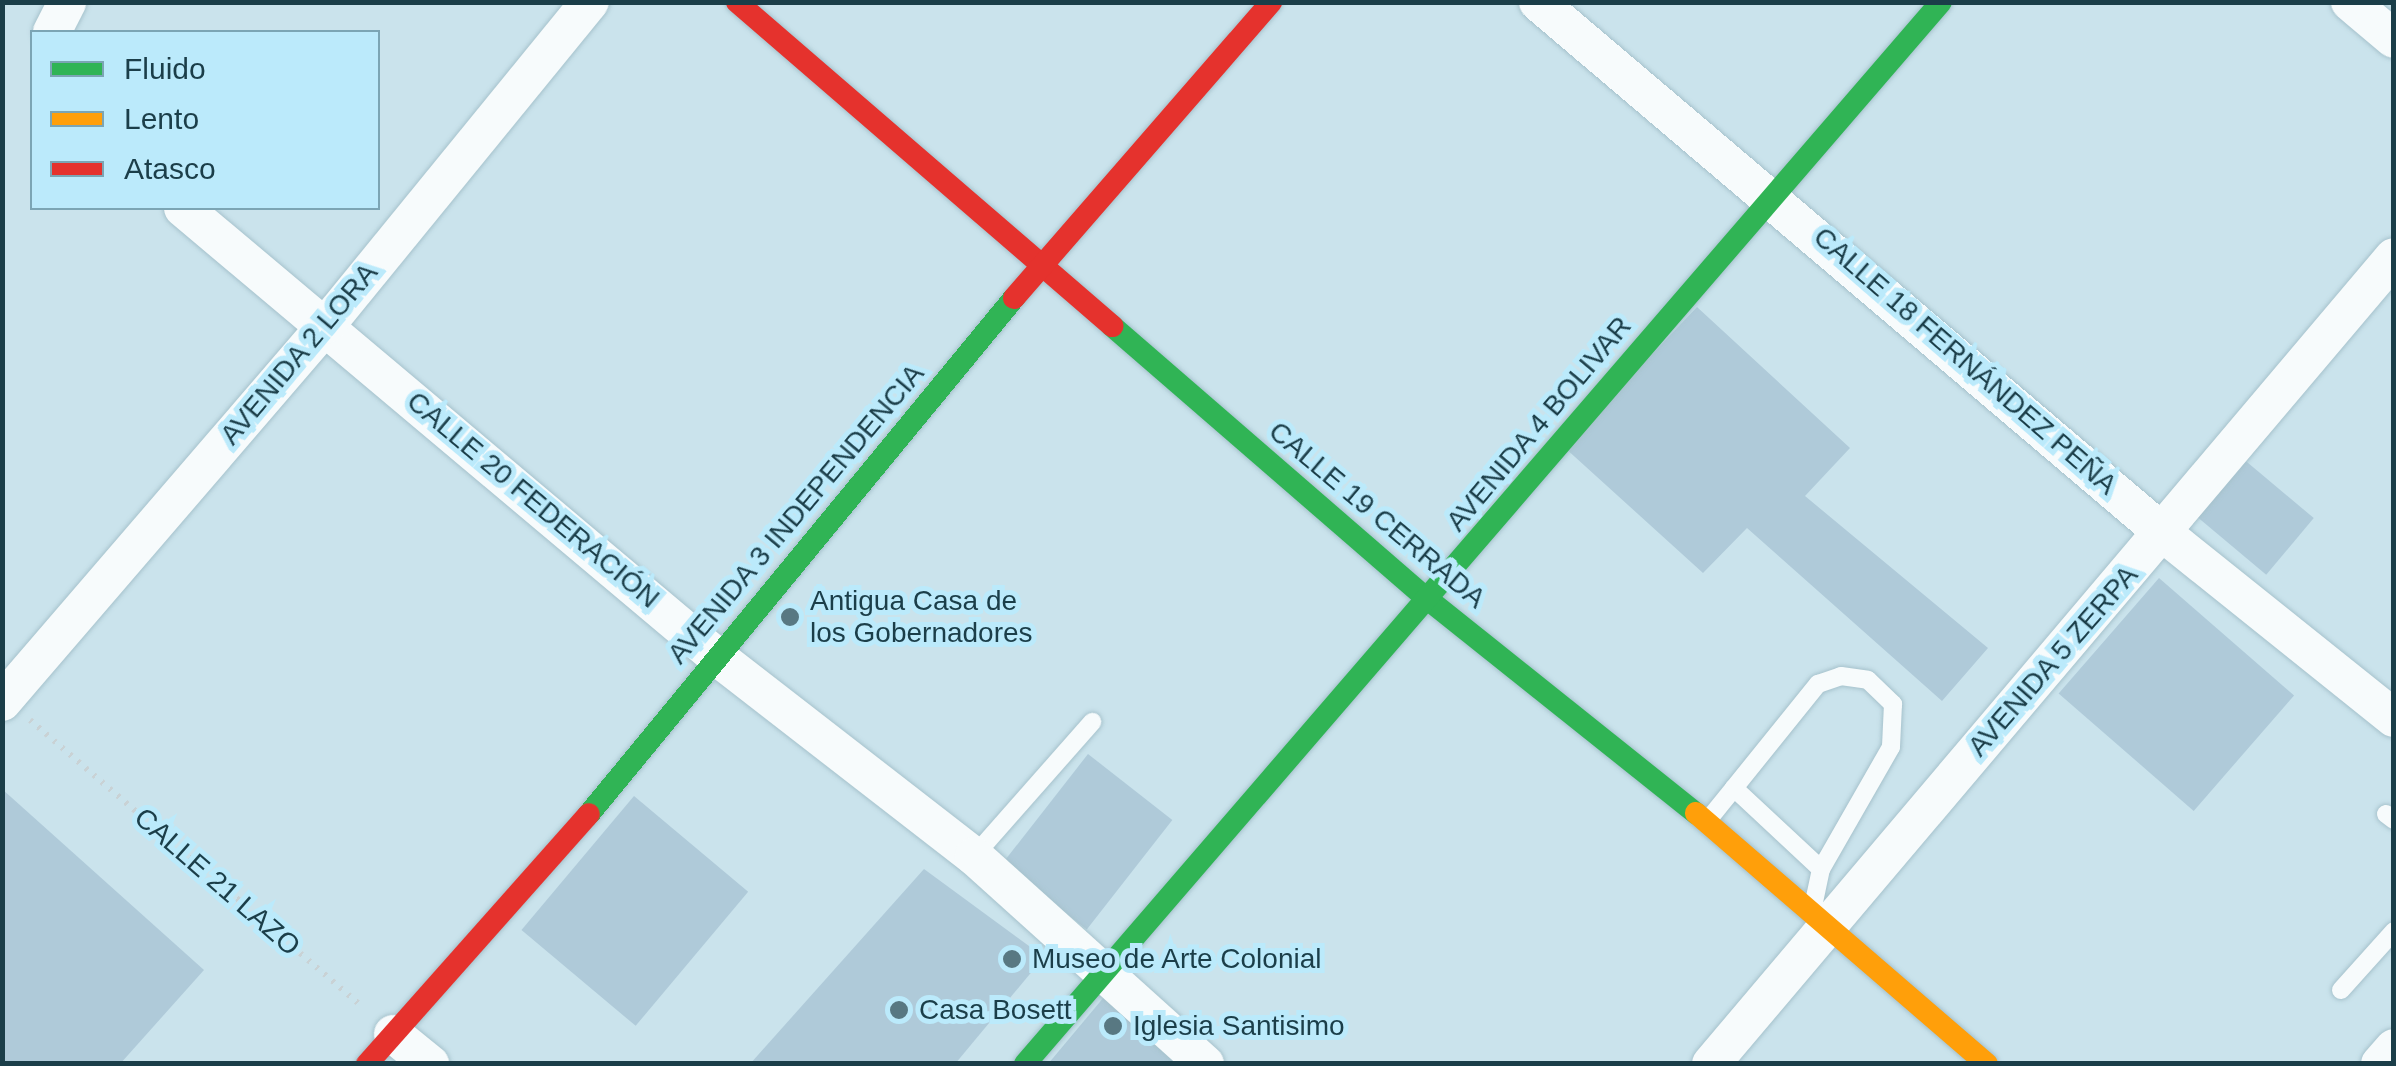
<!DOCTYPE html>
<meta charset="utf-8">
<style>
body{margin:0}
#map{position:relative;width:2396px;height:1066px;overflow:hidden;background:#cae3ec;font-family:Arial,sans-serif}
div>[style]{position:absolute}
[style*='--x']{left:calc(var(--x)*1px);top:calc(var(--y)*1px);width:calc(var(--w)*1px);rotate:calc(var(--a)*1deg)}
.building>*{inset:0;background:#afcad9;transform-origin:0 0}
.path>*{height:6px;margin-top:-3px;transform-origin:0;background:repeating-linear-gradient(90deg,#c9d2d5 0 2.5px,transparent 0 10.5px)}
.roads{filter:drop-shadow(0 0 2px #a6c2cc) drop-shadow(0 0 2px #a6c2cc)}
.lane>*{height:18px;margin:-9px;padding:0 9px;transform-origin:9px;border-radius:9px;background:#f7fbfc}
.street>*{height:38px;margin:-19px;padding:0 19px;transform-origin:19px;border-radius:19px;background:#f7fbfc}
.fast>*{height:22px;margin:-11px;padding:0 11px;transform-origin:11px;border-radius:11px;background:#30b455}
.slow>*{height:22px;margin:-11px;padding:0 11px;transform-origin:11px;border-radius:11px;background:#ff9f0a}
.jam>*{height:22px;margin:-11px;padding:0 11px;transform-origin:11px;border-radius:11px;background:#e5322d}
.dots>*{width:28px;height:28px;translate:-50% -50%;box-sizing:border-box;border:5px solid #bbeafb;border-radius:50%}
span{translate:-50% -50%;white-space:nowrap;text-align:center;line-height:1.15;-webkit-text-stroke:10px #bbeafb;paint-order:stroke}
.street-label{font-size:28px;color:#1b3e49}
.poi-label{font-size:28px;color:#1b3e49}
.left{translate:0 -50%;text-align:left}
.frame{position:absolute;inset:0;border:5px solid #1b3e49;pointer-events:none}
.legend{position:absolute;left:30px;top:30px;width:350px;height:180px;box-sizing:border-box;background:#bbeafb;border:2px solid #7ba5b4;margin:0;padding:12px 18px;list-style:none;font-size:30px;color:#1b3e49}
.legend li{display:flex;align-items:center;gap:20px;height:50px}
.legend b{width:50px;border:2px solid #7ba5b4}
</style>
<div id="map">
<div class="building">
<i style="clip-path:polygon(1697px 307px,1850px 448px,1805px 496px,1988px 648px,1942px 701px,1747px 528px,1703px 573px,1564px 447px)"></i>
<i style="left:2241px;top:457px;width:95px;height:74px;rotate:40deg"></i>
<i style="left:2159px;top:578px;width:179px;height:153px;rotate:41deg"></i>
<i style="left:1088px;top:754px;width:107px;height:139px;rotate:38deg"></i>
<i style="clip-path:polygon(2px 789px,204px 970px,120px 1064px,2px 1064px)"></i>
<i style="left:634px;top:796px;width:149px;height:175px;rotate:40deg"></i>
<i style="clip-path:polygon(924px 869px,1044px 957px,955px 1064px,750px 1064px)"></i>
<i style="clip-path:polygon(1109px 991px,1181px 1064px,1048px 1064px)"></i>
</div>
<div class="path">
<i style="--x:30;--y:720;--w:437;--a:40.8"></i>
</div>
<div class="roads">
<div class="lane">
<i style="--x:1734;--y:788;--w:134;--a:-51.1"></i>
<i style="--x:1818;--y:684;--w:24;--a:-19"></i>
<i style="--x:1841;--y:676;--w:27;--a:8"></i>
<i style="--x:1868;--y:680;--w:35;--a:44"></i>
<i style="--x:1893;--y:704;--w:43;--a:92.7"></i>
<i style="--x:1891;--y:747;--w:141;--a:119.8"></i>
<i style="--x:1821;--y:869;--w:38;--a:102"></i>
<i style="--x:2386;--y:814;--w:10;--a:37"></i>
<i style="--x:1708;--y:820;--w:41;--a:-50.9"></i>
<i style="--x:1734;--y:788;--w:119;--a:43"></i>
<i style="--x:974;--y:856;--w:179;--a:-48.6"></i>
<i style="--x:2341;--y:990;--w:79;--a:-48.1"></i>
</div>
<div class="street">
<i style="--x:1538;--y:2;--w:820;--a:40.35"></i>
<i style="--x:2163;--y:533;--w:296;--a:38.7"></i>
<i style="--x:2350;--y:2;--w:57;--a:40.1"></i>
<i style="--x:52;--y:32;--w:34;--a:-63"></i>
<i style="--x:183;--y:208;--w:698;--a:40.06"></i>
<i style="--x:717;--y:657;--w:325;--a:37.8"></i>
<i style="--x:974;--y:856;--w:311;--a:42"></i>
<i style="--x:2;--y:702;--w:499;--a:-49.3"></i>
<i style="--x:327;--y:324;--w:416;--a:-50.8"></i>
<i style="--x:393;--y:1034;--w:48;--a:39"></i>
<i style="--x:1711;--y:1064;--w:1057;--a:-49.76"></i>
<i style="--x:2380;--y:1064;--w:21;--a:-49"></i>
</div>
<div class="fast">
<i style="--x:1112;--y:326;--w:420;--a:40.9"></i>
<i style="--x:1430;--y:601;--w:340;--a:38.6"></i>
<i style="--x:589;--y:814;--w:668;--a:-50.52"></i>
<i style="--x:1025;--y:1064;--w:1402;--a:-49.22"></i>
</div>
<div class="slow">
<i style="--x:1696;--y:813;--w:384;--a:40.8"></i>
</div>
<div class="jam">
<i style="--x:737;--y:2;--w:496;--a:40.8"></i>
<i style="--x:1014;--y:298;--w:392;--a:-49"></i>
<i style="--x:367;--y:1064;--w:334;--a:-48.4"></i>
</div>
</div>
<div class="dots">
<i style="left:790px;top:617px;background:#587882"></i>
<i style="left:1012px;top:959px;background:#587882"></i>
<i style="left:899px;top:1010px;background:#587882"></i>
<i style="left:1113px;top:1026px;background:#587882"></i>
</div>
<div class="street-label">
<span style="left:299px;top:354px;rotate:-50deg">AVENIDA 2 LORA</span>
<span style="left:1965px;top:361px;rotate:41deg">CALLE 18 FERNÁNDEZ PEÑA</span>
<span style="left:1539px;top:424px;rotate:-50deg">AVENIDA 4 BOLIVAR</span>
<span style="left:533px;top:500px;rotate:40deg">CALLE 20 FEDERACIÓN</span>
<span style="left:796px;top:514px;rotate:-50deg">AVENIDA 3 INDEPENDENCIA</span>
<span style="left:1377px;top:515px;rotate:40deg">CALLE 19 CERRADA</span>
<span style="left:2053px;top:661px;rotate:-49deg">AVENIDA 5 ZERPA</span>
<span style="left:217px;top:882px;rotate:41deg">CALLE 21 LAZO</span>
</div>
<div class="poi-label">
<span class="left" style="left:810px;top:617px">Antigua Casa de<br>los Gobernadores</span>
<span class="left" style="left:1032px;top:959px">Museo de Arte Colonial</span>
<span class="left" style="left:919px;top:1010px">Casa Bosett</span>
<span class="left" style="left:1133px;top:1026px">Iglesia Santisimo</span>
</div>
<div class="frame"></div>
<ul class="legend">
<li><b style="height:12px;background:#30b455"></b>Fluido</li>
<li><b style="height:12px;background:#ff9f0a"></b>Lento</li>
<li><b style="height:12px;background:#e5322d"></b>Atasco</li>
</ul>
</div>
